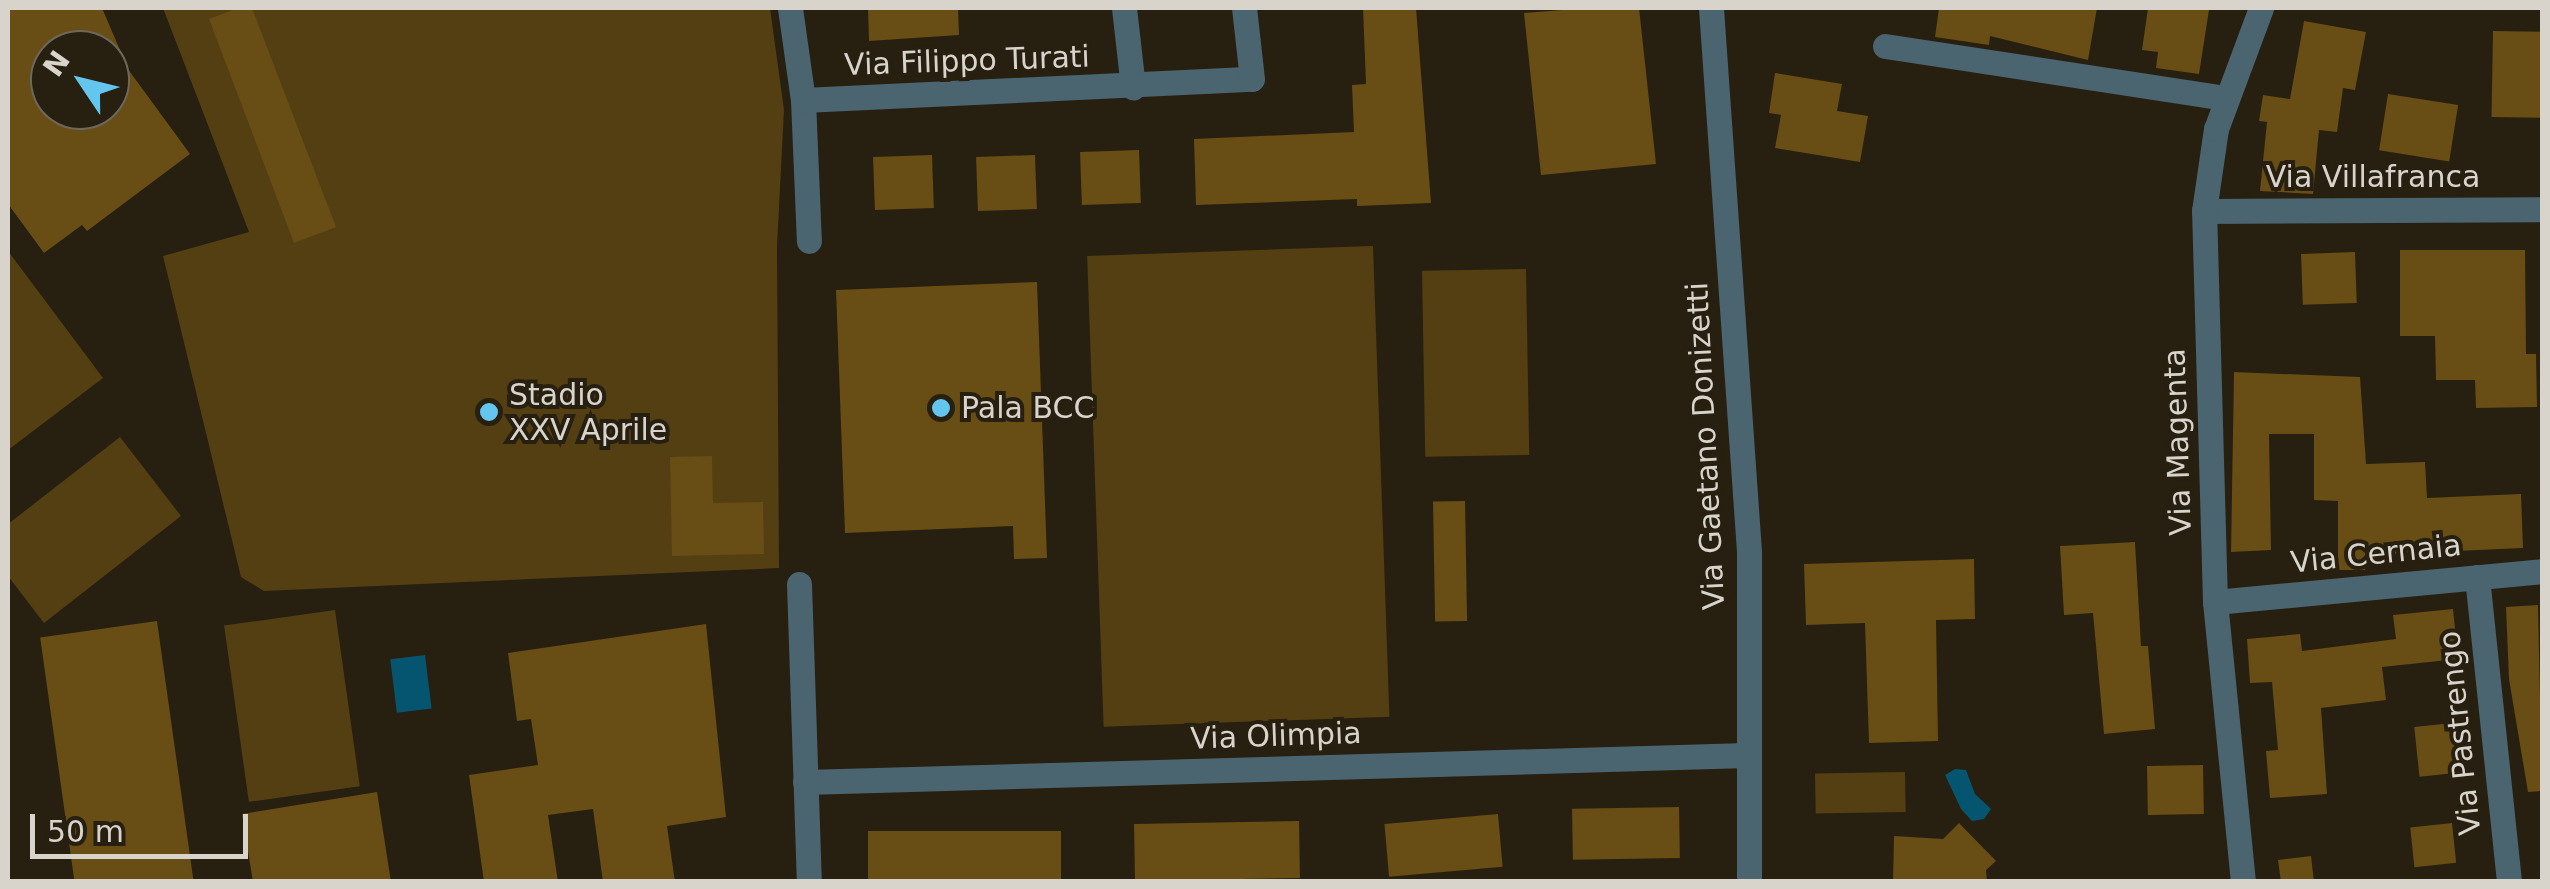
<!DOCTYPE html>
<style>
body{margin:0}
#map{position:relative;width:2550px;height:889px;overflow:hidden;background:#271f10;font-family:"DejaVu Sans",sans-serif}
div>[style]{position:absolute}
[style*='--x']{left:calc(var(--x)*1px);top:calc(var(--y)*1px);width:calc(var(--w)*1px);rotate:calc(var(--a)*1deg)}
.green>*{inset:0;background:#543f13;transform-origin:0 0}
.water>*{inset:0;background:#065570;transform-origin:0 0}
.building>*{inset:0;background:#684d14;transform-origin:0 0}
.minor>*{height:25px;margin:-12.5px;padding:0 12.5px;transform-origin:12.5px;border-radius:12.5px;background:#4a6470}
.tertiary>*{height:25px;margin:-12.5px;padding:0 12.5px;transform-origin:12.5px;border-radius:12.5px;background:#4a6470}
.dots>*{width:28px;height:28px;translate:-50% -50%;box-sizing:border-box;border:5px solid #271f10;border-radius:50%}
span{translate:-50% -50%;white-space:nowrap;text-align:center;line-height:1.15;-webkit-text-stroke:8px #271f10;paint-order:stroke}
.street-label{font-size:30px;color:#d9d4cb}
.poi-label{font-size:30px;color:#d9d4cb}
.left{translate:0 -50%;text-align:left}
.frame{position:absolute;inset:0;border:10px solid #d9d4cb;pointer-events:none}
.north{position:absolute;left:30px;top:30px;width:100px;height:100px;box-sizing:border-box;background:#271f10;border:2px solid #6e675b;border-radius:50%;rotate:305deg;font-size:28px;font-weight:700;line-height:40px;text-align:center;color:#d9d4cb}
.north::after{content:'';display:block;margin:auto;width:35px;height:45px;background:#64c5ee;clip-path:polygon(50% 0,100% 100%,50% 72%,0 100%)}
.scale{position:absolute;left:30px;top:814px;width:218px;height:45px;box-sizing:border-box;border:5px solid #d9d4cb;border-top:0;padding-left:12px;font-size:30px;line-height:35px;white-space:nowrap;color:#d9d4cb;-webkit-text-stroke:8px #271f10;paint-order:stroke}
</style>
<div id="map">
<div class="green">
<i style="clip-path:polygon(163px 8px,770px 8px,784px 110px,777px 246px,779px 568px,264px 591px,241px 577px,163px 256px,249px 232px)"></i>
<i style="left:1373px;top:246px;width:471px;height:286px;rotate:88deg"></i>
<i style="clip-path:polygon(8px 251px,103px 378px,8px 450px)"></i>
<i style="left:1526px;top:269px;width:186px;height:104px;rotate:89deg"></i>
<i style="clip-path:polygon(120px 437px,181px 516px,44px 623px,8px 576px,8px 524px)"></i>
<i style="left:335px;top:610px;width:178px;height:112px;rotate:82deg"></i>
<i style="left:1905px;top:772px;width:40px;height:90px;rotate:89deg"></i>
</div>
<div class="water">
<i style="left:425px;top:655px;width:54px;height:35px;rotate:83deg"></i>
<i style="clip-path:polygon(1955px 769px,1966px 770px,1975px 794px,1991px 809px,1984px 819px,1972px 821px,1961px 809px,1945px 775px)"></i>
</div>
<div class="building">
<i style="clip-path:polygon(evenodd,8px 8px,102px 8px,120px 50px,114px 50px,190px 154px,87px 231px,82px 225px,44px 253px,8px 204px,8px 8px,50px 50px,110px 50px,110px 110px,50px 110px,50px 50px)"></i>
<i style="clip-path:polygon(238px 8px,252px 8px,336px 227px,294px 243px,209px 19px)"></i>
<i style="clip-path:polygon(868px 8px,958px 8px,959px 35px,869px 41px)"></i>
<i style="clip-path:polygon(1363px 8px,1416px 8px,1431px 203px,1357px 206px,1357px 199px,1196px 205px,1194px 139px,1354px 132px,1352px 85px,1366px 84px)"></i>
<i style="clip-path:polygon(1588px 8px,1639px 8px,1656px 164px,1541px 175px,1524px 13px)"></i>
<i style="clip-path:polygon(1939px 8px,2097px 8px,2088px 60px,1990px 36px,1989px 45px,1935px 37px)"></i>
<i style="clip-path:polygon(2148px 8px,2209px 10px,2199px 74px,2156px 68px,2158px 52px,2142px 50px)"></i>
<i style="clip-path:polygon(2304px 21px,2366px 32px,2355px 90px,2343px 88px,2337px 132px,2319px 130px,2313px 194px,2260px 191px,2267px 122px,2259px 121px,2263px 95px,2290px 99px)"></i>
<i style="left:2493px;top:31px;width:49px;height:86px;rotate:1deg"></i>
<i style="clip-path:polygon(1775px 73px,1842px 84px,1837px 111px,1868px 116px,1860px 162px,1775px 148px,1781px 115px,1769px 113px)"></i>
<i style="left:2388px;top:94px;width:71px;height:57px;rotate:9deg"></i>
<i style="left:1139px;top:150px;width:53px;height:59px;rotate:88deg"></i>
<i style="left:932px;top:155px;width:53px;height:59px;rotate:88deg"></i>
<i style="left:1035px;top:155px;width:54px;height:59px;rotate:88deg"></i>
<i style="clip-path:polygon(2400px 250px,2525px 250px,2526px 354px,2536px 354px,2537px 407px,2476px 408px,2475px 380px,2436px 380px,2435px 336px,2400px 336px)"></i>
<i style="left:2355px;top:252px;width:51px;height:54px;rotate:88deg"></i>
<i style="clip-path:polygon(1037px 282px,1047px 558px,1014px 559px,1013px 526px,845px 533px,836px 290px)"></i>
<i style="clip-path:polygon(2234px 372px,2360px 377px,2366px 464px,2425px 462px,2427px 498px,2521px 494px,2523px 548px,2366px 555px,2365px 570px,2338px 570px,2338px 501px,2314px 500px,2314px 434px,2269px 434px,2271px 550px,2231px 552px)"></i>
<i style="clip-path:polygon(712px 456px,713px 503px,763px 502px,764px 554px,672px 556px,670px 457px)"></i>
<i style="left:1465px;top:501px;width:120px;height:32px;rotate:89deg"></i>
<i style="clip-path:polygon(2135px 542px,2141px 646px,2148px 646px,2155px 729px,2104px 734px,2093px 613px,2064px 615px,2060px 546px)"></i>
<i style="clip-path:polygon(1974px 559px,1975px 619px,1936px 620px,1938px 741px,1869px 743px,1865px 623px,1806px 625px,1804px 564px)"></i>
<i style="clip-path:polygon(2538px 605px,2542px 791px,2528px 792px,2509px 679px,2506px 607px)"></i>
<i style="clip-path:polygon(2453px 609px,2458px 659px,2382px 667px,2386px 700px,2321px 708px,2327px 794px,2270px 798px,2266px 751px,2278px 750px,2272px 682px,2250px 683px,2247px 639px,2300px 634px,2302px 651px,2396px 639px,2393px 615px)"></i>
<i style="left:157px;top:621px;width:264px;height:118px;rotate:82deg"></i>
<i style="clip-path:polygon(706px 624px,726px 817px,667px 826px,675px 882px,603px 882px,593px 809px,548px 815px,558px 882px,484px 882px,469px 775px,538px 765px,531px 719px,517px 721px,508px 653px)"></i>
<i style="left:2462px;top:722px;width:50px;height:48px;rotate:84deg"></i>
<i style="left:2203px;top:765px;width:49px;height:56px;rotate:89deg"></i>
<i style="clip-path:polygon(377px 792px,391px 882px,253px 882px,242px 814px)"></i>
<i style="left:1679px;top:807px;width:51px;height:107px;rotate:89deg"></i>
<i style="left:1498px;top:814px;width:53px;height:114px;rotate:85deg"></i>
<i style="left:1299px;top:821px;width:57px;height:165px;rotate:89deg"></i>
<i style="clip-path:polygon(1959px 823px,1996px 861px,1986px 870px,1987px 882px,1893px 882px,1894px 836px,1943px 839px)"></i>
<i style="left:2452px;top:823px;width:40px;height:42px;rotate:84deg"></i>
<i style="left:868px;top:831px;width:193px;height:51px"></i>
<i style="clip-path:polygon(2311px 856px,2314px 882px,2281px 882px,2278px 860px)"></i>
</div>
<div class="minor">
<i style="--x:790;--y:8;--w:93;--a:82"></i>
<i style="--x:803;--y:100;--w:141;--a:87.6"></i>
<i style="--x:1124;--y:8;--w:80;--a:83.5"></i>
<i style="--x:1885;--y:46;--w:345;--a:8.7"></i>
<i style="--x:803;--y:100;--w:449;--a:-2.7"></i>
<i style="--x:1252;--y:79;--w:71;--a:-96.4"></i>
<i style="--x:2204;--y:211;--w:338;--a:-0.3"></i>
<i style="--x:2477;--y:577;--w:307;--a:84"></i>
<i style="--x:799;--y:584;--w:298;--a:88.1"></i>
<i style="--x:2215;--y:602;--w:328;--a:-5.4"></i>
<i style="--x:805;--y:782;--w:943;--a:-1.64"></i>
<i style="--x:2243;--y:882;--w:281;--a:-95.7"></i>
<i style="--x:2215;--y:602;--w:391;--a:-91.6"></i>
<i style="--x:2204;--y:211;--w:83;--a:-81.7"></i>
<i style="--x:2216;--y:129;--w:129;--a:-69.6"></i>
</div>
<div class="tertiary">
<i style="--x:1711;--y:8;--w:545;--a:86"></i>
<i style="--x:1749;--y:552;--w:330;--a:90"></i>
</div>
<div class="dots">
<i style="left:941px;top:408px;background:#64c5ee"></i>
<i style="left:489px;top:412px;background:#64c5ee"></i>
</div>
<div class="street-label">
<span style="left:967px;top:61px;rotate:-2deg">Via Filippo Turati</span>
<span style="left:2373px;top:177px">Via Villafranca</span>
<span style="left:2178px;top:442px;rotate:-92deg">Via Magenta</span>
<span style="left:1706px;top:446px;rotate:-93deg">Via Gaetano Donizetti</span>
<span style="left:2376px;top:554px;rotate:-6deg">Via Cernaia</span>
<span style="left:2460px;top:733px;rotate:-96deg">Via Pastrengo</span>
<span style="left:1276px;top:736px;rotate:-2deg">Via Olimpia</span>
</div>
<div class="poi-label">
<span class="left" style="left:509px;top:412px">Stadio<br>XXV Aprile</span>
<span class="left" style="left:961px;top:408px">Pala BCC</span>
</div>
<div class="frame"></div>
<div class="north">N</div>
<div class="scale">50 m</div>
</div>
